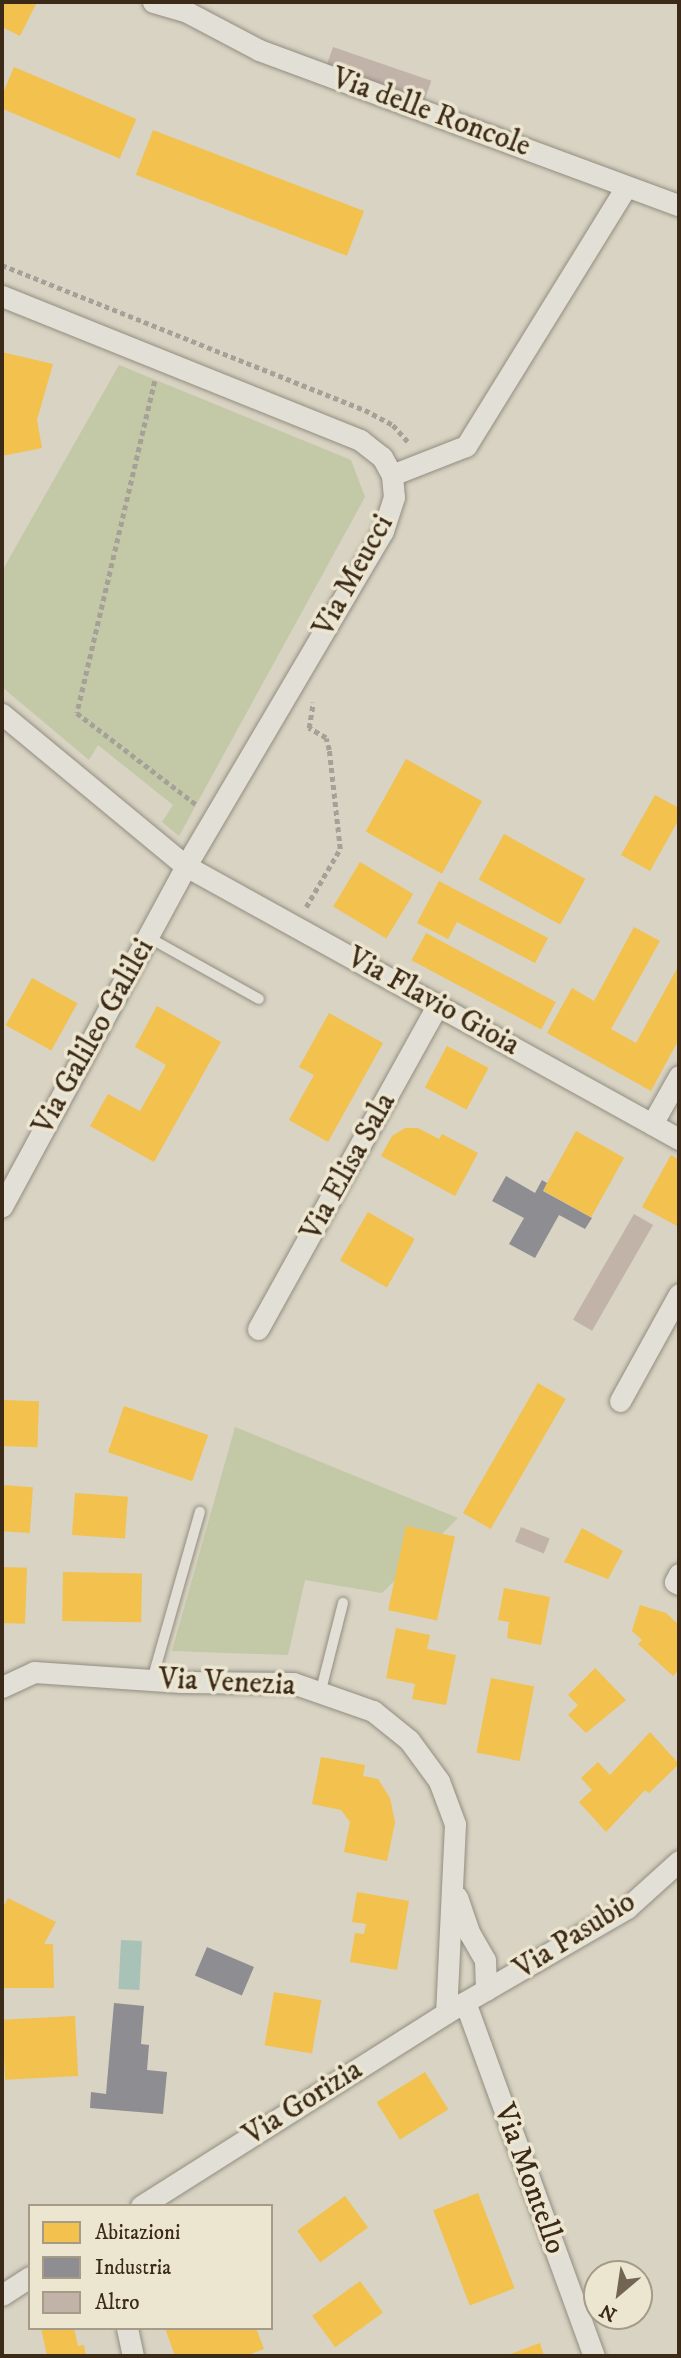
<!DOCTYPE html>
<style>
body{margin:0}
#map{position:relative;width:681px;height:2358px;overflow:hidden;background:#d8d3c2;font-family:"IM FELL DW Pica",serif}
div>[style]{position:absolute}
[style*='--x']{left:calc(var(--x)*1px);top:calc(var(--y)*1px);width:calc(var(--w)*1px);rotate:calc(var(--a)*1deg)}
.green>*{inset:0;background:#c3c8a6}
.water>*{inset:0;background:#a9c2b8;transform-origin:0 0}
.homes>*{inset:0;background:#f2c14e;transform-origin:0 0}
.industry>*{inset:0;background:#8d8d92;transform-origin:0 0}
.building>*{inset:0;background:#c2b3a9;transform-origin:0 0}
.path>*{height:4.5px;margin-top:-2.25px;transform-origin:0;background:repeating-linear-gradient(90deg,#a5a198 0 5px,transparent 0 8.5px)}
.roads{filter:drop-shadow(0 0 2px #938d81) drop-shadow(0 0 2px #938d81)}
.service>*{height:10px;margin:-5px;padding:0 5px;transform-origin:5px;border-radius:5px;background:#e1dfd6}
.minor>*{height:21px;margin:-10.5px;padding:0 10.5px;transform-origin:10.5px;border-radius:10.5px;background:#e1dfd6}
span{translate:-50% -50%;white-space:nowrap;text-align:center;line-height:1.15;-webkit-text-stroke:7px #ece6d1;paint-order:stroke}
.street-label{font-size:30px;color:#3c2a18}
.frame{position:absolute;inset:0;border:4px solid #3c2a18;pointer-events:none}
.legend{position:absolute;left:28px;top:2204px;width:245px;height:126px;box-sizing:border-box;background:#ece6d1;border:2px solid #a69b87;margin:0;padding:9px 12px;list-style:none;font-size:21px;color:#3c2a18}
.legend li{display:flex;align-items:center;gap:14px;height:35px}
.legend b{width:35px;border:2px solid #a69b87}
.north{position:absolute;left:583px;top:2260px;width:70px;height:70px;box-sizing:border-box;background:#ece6d1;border:2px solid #a69b87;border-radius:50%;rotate:209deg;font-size:19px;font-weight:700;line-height:28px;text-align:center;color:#3c2a18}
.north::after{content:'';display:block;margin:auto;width:24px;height:32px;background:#736554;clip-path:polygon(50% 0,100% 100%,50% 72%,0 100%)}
</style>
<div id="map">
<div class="green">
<i style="clip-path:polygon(119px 365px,351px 460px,365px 497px,179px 836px,162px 822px,173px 805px,98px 745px,89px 760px,2px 687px,2px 571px)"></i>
<i style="clip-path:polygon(235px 1427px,458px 1518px,382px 1593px,305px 1580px,288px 1655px,172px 1651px)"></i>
</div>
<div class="water">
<i style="left:121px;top:1940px;width:21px;height:49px;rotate:3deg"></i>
</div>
<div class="homes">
<i style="clip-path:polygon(2px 2px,37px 2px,20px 36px,2px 27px)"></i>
<i style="left:14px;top:67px;width:133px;height:43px;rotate:23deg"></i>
<i style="left:153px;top:130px;width:226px;height:48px;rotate:21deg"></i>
<i style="clip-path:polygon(2px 352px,53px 364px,37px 420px,42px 448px,2px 456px)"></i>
<i style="left:406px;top:759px;width:87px;height:83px;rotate:29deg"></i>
<i style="clip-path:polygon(655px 795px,679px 808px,679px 819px,650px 871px,621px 855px)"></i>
<i style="left:504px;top:834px;width:93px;height:52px;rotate:29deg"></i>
<i style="left:360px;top:862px;width:62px;height:52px;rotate:31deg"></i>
<i style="clip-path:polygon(439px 881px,548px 938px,535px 963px,457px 922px,448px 939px,417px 923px)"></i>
<i style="clip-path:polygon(634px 927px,660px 941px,611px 1029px,636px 1043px,679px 965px,679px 1039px,651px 1091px,547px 1033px,572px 988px,594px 1001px)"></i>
<i style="left:426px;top:933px;width:147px;height:31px;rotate:28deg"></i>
<i style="left:32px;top:978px;width:52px;height:54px;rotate:29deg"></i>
<i style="clip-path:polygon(157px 1006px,221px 1042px,154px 1162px,90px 1126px,108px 1094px,140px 1111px,166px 1065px,135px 1047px)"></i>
<i style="clip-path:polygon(329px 1013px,383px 1043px,328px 1142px,289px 1120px,314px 1075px,299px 1067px)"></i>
<i style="left:447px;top:1046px;width:47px;height:47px;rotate:28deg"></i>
<i style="clip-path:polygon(405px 1128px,418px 1128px,439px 1139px,442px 1134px,478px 1153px,455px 1196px,381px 1156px,392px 1136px)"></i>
<i style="left:576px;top:1131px;width:55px;height:68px;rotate:29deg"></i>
<i style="clip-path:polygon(671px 1155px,679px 1160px,679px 1227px,642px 1207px)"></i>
<i style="left:368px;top:1212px;width:54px;height:56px;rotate:30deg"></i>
<i style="left:538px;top:1383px;width:32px;height:150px;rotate:30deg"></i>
<i style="left:2px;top:1400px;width:37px;height:46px;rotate:2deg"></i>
<i style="left:124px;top:1406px;width:89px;height:49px;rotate:19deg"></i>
<i style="left:2px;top:1485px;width:31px;height:46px;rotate:4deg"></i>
<i style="left:75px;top:1493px;width:53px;height:42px;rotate:4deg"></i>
<i style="left:406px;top:1526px;width:50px;height:86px;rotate:12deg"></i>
<i style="clip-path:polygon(582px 1528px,623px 1551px,608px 1579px,564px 1562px)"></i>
<i style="left:2px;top:1567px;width:25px;height:56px;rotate:2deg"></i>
<i style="left:63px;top:1572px;width:79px;height:49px;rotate:1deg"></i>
<i style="clip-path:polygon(504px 1588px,550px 1597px,541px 1645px,507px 1638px,509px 1622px,498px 1620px)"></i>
<i style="clip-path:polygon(640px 1605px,666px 1613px,679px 1625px,679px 1669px,673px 1676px,638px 1644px,642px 1640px,632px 1631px)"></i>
<i style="clip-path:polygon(396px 1628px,430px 1635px,427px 1649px,456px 1655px,446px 1705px,412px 1699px,415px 1684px,386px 1678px)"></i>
<i style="clip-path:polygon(595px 1668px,626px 1700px,586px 1733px,568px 1715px,578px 1705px,568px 1695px)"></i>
<i style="left:491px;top:1678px;width:44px;height:76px;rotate:11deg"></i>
<i style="clip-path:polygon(650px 1732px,679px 1764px,649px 1793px,645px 1790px,606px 1832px,579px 1802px,592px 1790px,581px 1778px,598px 1762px,610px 1775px)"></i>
<i style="clip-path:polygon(321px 1757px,365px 1765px,363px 1776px,378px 1779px,390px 1798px,395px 1822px,387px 1861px,344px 1852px,350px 1822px,341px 1810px,312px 1804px)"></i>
<i style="clip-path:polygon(357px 1892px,409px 1901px,397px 1970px,350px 1962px,355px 1933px,364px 1934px,366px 1924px,352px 1922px)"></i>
<i style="clip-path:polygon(8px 1898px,56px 1922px,44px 1944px,53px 1944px,54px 1988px,2px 1988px,2px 1909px)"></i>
<i style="left:274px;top:1992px;width:48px;height:54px;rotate:10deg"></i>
<i style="left:75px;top:2016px;width:60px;height:73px;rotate:87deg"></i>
<i style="left:425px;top:2072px;width:44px;height:57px;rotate:58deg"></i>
<i style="left:478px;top:2193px;width:102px;height:48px;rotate:69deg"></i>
<i style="left:345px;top:2196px;width:39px;height:59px;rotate:54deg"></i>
<i style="left:360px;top:2281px;width:39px;height:59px;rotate:54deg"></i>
<i style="clip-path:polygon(41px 2328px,74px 2328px,78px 2346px,84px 2345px,86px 2356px,47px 2356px)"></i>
<i style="clip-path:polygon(165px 2328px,256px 2328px,264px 2349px,245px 2356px,175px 2356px)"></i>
<i style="clip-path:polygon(540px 2343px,544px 2356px,505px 2356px)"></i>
</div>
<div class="industry">
<i style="clip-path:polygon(506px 1176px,535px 1193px,542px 1180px,547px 1183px,543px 1191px,592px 1218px,585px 1229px,559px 1215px,535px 1258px,509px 1244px,524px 1218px,492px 1201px)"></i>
<i style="left:207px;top:1947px;width:51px;height:31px;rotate:23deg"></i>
<i style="clip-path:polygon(114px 2003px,144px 2006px,141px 2044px,149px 2045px,147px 2070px,167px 2072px,163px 2114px,90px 2108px,91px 2092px,106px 2094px)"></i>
</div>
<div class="building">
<i style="left:333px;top:47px;width:104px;height:20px;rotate:19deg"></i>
<i style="left:634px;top:1214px;width:22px;height:122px;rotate:30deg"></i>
<i style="left:521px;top:1527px;width:31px;height:16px;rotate:22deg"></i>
</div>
<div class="path">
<i style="--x:2;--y:265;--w:391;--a:21.8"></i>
<i style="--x:365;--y:410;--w:32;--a:28"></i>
<i style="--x:393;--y:425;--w:24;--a:48"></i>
<i style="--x:155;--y:381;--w:341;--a:103.2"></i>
<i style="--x:77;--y:713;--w:151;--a:37.5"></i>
<i style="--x:306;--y:907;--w:67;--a:-59.6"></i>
<i style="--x:340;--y:849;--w:100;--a:-96.3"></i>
<i style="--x:329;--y:750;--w:12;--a:-104"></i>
<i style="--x:326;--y:738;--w:20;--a:-150"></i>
<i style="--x:309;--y:728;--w:26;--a:-81"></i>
</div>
<div class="roads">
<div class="service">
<i style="--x:148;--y:937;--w:127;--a:29.2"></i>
<i style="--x:152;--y:1680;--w:175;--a:-74.1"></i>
<i style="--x:321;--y:1690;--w:90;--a:-75.8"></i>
</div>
<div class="minor">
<i style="--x:153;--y:2;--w:35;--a:16"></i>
<i style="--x:187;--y:12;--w:81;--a:27.8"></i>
<i style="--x:259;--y:50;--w:448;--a:20.3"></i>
<i style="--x:2;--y:296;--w:386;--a:21.9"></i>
<i style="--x:360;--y:440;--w:28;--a:38"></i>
<i style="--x:382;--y:457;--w:21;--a:61"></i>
<i style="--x:392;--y:475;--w:22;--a:85"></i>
<i style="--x:394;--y:497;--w:36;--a:108"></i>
<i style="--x:383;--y:531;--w:389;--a:120.5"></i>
<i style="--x:186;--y:866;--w:387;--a:118.4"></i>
<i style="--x:392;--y:475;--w:79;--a:-21.4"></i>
<i style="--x:466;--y:446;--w:304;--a:-58.3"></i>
<i style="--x:2;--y:714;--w:239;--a:39.6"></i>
<i style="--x:186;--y:866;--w:564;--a:28.98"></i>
<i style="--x:652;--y:1124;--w:55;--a:-60.6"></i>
<i style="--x:258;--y:1329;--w:372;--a:-61"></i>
<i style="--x:620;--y:1401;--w:122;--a:-61.1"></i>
<i style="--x:679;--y:1574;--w:9;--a:117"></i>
<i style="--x:675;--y:1582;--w:4;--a:27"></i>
<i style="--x:2;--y:1687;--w:35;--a:-25"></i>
<i style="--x:34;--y:1672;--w:147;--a:3.9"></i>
<i style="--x:181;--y:1682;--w:112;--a:0.5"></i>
<i style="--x:293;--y:1683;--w:85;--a:19.3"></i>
<i style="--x:373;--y:1711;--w:46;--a:38.9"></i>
<i style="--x:409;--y:1740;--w:51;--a:53.8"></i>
<i style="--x:439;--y:1781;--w:46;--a:69.6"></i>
<i style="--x:455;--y:1824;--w:189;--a:92.7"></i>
<i style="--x:457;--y:1897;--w:39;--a:71"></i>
<i style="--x:470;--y:1934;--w:30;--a:60"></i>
<i style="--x:485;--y:1960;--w:30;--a:88"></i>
<i style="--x:465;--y:2002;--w:377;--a:70"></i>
<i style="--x:141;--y:2206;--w:361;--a:-32.3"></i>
<i style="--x:446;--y:2013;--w:209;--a:-30.1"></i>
<i style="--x:627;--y:1908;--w:70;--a:-42.1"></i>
<i style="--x:2;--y:2295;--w:33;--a:-33"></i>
<i style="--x:127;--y:2328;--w:29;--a:78"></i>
</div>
</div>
<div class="street-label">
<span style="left:431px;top:113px;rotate:20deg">Via delle Roncole</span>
<span style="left:354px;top:576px;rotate:-61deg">Via Meucci</span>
<span style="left:433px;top:1002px;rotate:29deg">Via Flavio Gioia</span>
<span style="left:94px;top:1037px;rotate:-61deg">Via Galileo Galilei</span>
<span style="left:349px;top:1167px;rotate:-61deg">Via Elisa Sala</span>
<span style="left:227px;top:1683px;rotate:3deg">Via Venezia</span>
<span style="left:575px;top:1936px;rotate:-32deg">Via Pasubio</span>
<span style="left:303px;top:2103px;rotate:-32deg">Via Gorizia</span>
<span style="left:529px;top:2179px;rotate:70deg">Via Montello</span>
</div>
<div class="frame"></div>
<ul class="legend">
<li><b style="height:19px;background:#f2c14e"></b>Abitazioni</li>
<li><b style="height:19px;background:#8d8d92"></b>Industria</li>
<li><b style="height:19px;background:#c2b3a9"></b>Altro</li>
</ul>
<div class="north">N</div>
</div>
